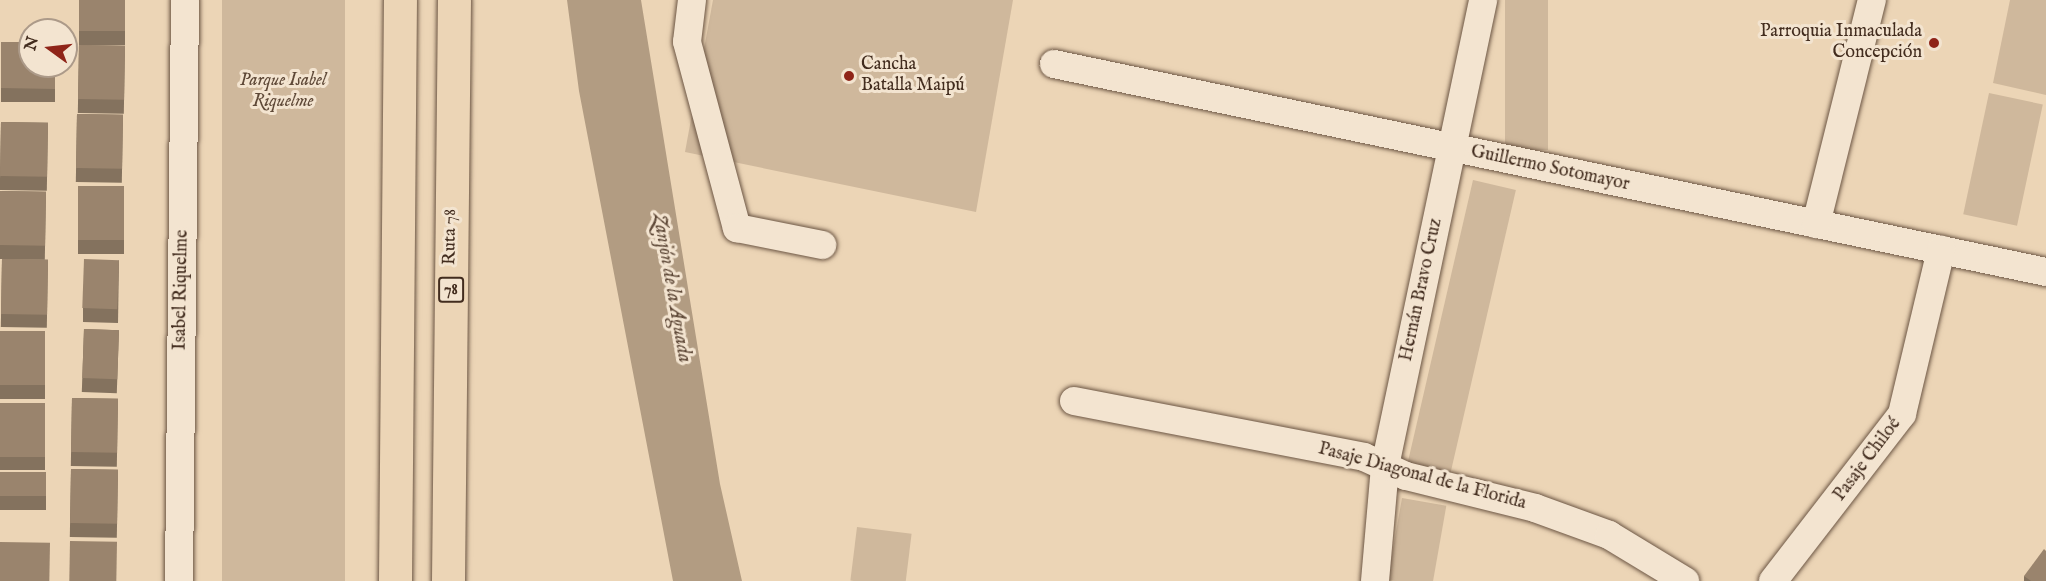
<!DOCTYPE html>
<meta charset="utf-8">
<style>
body{margin:0}
#map{position:relative;width:2046px;height:581px;overflow:hidden;background:#ecd5b6;font-family:"IM FELL English",serif}
div>[style]{position:absolute}
[style*='--x']{left:calc(var(--x)*1px);top:calc(var(--y)*1px);width:calc(var(--w)*1px);rotate:calc(var(--a)*1deg)}
.green>*{inset:0;background:#cfb89c;transform-origin:0 0}
.water>*{inset:0;background:#b29c82}
.roads{filter:drop-shadow(0 0 2px #6c5644) drop-shadow(0 0 2px #6c5644)}
.minor>*{height:28px;margin:-14px;padding:0 14px;transform-origin:14px;border-radius:14px;background:#f3e4d0}
.highway>*{height:33px;margin:-16.5px;padding:0 16.5px;transform-origin:16.5px;border-radius:16.5px;background:#ecd5b6}
.wall>*{inset:0;background:#84725e;transform-origin:0 0}
.building>*{inset:0;background:#9a846d;transform-origin:0 0}
.dots>*{width:16px;height:16px;translate:-50% -50%;box-sizing:border-box;border:3px solid #f3e4d0;border-radius:50%}
span{translate:-50% -50%;white-space:nowrap;text-align:center;line-height:1.15;-webkit-text-stroke:6px #f3e4d0;paint-order:stroke}
.shield-label span{padding:2px 4px;background:#f3e4d0;border:2px solid;border-radius:4px;-webkit-text-stroke-width:0}
.shield-label{font-size:16px;color:#422c1e;font-weight:700}
.poi-label{font-size:18px;color:#422c1e}
.right{translate:-100% -50%;text-align:right}
.left{translate:0 -50%;text-align:left}
.park-label{font-size:18px;color:#5e4837;font-style:italic}
.street-label{font-size:18px;color:#422c1e}
.water-label{font-size:20px;color:#5e4837;font-style:italic}
.north{position:absolute;left:18px;top:18px;width:60px;height:60px;box-sizing:border-box;background:#f3e4d0;border:2px solid #ac9a89;border-radius:50%;rotate:285deg;font-size:16px;font-weight:700;line-height:24px;text-align:center;color:#422c1e}
.north::after{content:'';display:block;margin:auto;width:21px;height:27px;background:#8f2418;clip-path:polygon(50% 0,100% 100%,50% 72%,0 100%)}
</style>
<div id="map">
<div class="green">
<i style="left:222px;top:0;width:123px;height:581px"></i>
<i style="clip-path:polygon(713px 0,1013px 0,976px 212px,685px 152px)"></i>
<i style="left:1505px;top:0;width:43px;height:150px"></i>
<i style="clip-path:polygon(2010px 0,2046px 0,2046px 95px,1993px 83px)"></i>
<i style="left:1989px;top:93px;width:55px;height:124px;rotate:12deg"></i>
<i style="left:1473px;top:180px;width:44px;height:298px;rotate:13deg"></i>
<i style="left:1402px;top:498px;width:45px;height:83px;rotate:10deg"></i>
<i style="left:857px;top:527px;width:55px;height:54px;rotate:7deg"></i>
</div>
<div class="water">
<i style="clip-path:polygon(567px 0,641px 0,720px 484px,742px 581px,673px 581px,579px 91px)"></i>
</div>
<div class="roads">
<div class="minor">
<i style="--x:692;--y:0;--w:42;--a:96.8"></i>
<i style="--x:687;--y:42;--w:193;--a:75"></i>
<i style="--x:737;--y:228;--w:87;--a:11.3"></i>
<i style="--x:1054;--y:64;--w:1014;--a:11.84"></i>
<i style="--x:1816;--y:224;--w:231;--a:-76"></i>
<i style="--x:1074;--y:401;--w:295;--a:10.9"></i>
<i style="--x:1364;--y:457;--w:46;--a:24.3"></i>
<i style="--x:1406;--y:476;--w:133;--a:13.9"></i>
<i style="--x:1535;--y:508;--w:79;--a:20"></i>
<i style="--x:1609;--y:535;--w:89;--a:31.2"></i>
<i style="--x:179;--y:581;--w:581;--a:-89.41"></i>
<i style="--x:1375;--y:581;--w:115;--a:-85"></i>
<i style="--x:1385;--y:466;--w:476;--a:-78.1"></i>
<i style="--x:1773;--y:581;--w:211;--a:-52.3"></i>
<i style="--x:1902;--y:414;--w:169;--a:-76.6"></i>
</div>
<div class="highway">
<i style="--x:395;--y:581;--w:581;--a:-89.51"></i>
<i style="--x:448;--y:581;--w:581;--a:-89.41"></i>
</div>
</div>
<div class="wall">
<i style="left:79px;top:0;width:46px;height:45px"></i>
<i style="clip-path:polygon(1px 42px,55px 66px,55px 102px,1px 102px)"></i>
<i style="left:79px;top:45px;width:46px;height:68px;rotate:1deg"></i>
<i style="left:77px;top:114px;width:46px;height:68px;rotate:1deg"></i>
<i style="left:1px;top:122px;width:47px;height:68px;rotate:1deg"></i>
<i style="left:78px;top:186px;width:46px;height:68px"></i>
<i style="left:0;top:191px;width:46px;height:68px;rotate:1deg"></i>
<i style="left:2px;top:259px;width:46px;height:68px;rotate:1deg"></i>
<i style="clip-path:polygon(119px 260px,118px 323px,83px 322px,83px 308px)"></i>
<i style="left:84px;top:329px;width:35px;height:63px;rotate:2deg"></i>
<i style="left:0;top:331px;width:45px;height:68px"></i>
<i style="left:72px;top:398px;width:46px;height:68px;rotate:1deg"></i>
<i style="left:0;top:403px;width:45px;height:67px"></i>
<i style="left:71px;top:469px;width:47px;height:68px;rotate:1deg"></i>
<i style="left:0;top:472px;width:46px;height:38px"></i>
<i style="clip-path:polygon(2024px 576px,2046px 581px,2024px 581px)"></i>
</div>
<div class="building">
<i style="left:79px;top:0;width:46px;height:31px"></i>
<i style="clip-path:polygon(1px 42px,30px 42px,30px 66px,55px 66px,55px 89px,1px 88px)"></i>
<i style="left:79px;top:45px;width:46px;height:54px;rotate:1deg"></i>
<i style="left:77px;top:114px;width:46px;height:54px;rotate:1deg"></i>
<i style="left:1px;top:122px;width:47px;height:54px;rotate:1deg"></i>
<i style="left:78px;top:186px;width:46px;height:54px"></i>
<i style="left:0;top:191px;width:46px;height:54px;rotate:1deg"></i>
<i style="left:2px;top:259px;width:46px;height:55px;rotate:1deg"></i>
<i style="left:84px;top:259px;width:35px;height:49px;rotate:2deg"></i>
<i style="left:84px;top:329px;width:35px;height:49px;rotate:2deg"></i>
<i style="left:0;top:331px;width:45px;height:54px"></i>
<i style="left:72px;top:398px;width:46px;height:54px;rotate:1deg"></i>
<i style="left:0;top:403px;width:45px;height:54px"></i>
<i style="left:71px;top:469px;width:47px;height:54px;rotate:1deg"></i>
<i style="left:0;top:472px;width:46px;height:24px"></i>
<i style="left:70px;top:541px;width:47px;height:40px;rotate:1deg"></i>
<i style="left:0;top:542px;width:50px;height:39px;rotate:1deg"></i>
<i style="clip-path:polygon(2044px 549px,2046px 551px,2046px 581px,2031px 581px,2024px 576px)"></i>
</div>
<div class="dots">
<i style="left:1934px;top:43px;background:#8f2418"></i>
<i style="left:849px;top:76px;background:#8f2418"></i>
</div>
<div class="shield-label">
<span style="left:451px;top:290px">78</span>
</div>
<div class="poi-label">
<span class="right" style="left:1922px;top:43px">Parroquia Inmaculada<br>Concepción</span>
<span class="left" style="left:861px;top:76px">Cancha<br>Batalla Maipú</span>
</div>
<div class="park-label">
<span style="left:283px;top:92px">Parque Isabel<br>Riquelme</span>
</div>
<div class="street-label">
<span style="left:1550px;top:169px;rotate:12deg">Guillermo Sotomayor</span>
<span style="left:451px;top:237px;rotate:-89deg">Ruta 78</span>
<span style="left:182px;top:290px;rotate:-89deg">Isabel Riquelme</span>
<span style="left:1422px;top:290px;rotate:-78deg">Hernán Bravo Cruz</span>
<span style="left:1868px;top:460px;rotate:-53deg">Pasaje Chiloé</span>
<span style="left:1422px;top:477px;rotate:15deg">Pasaje Diagonal de la Florida</span>
</div>
<div class="water-label">
<span style="left:672px;top:288px;rotate:80deg">Zanjón de la Aguada</span>
</div>
<div class="north">N</div>
</div>
